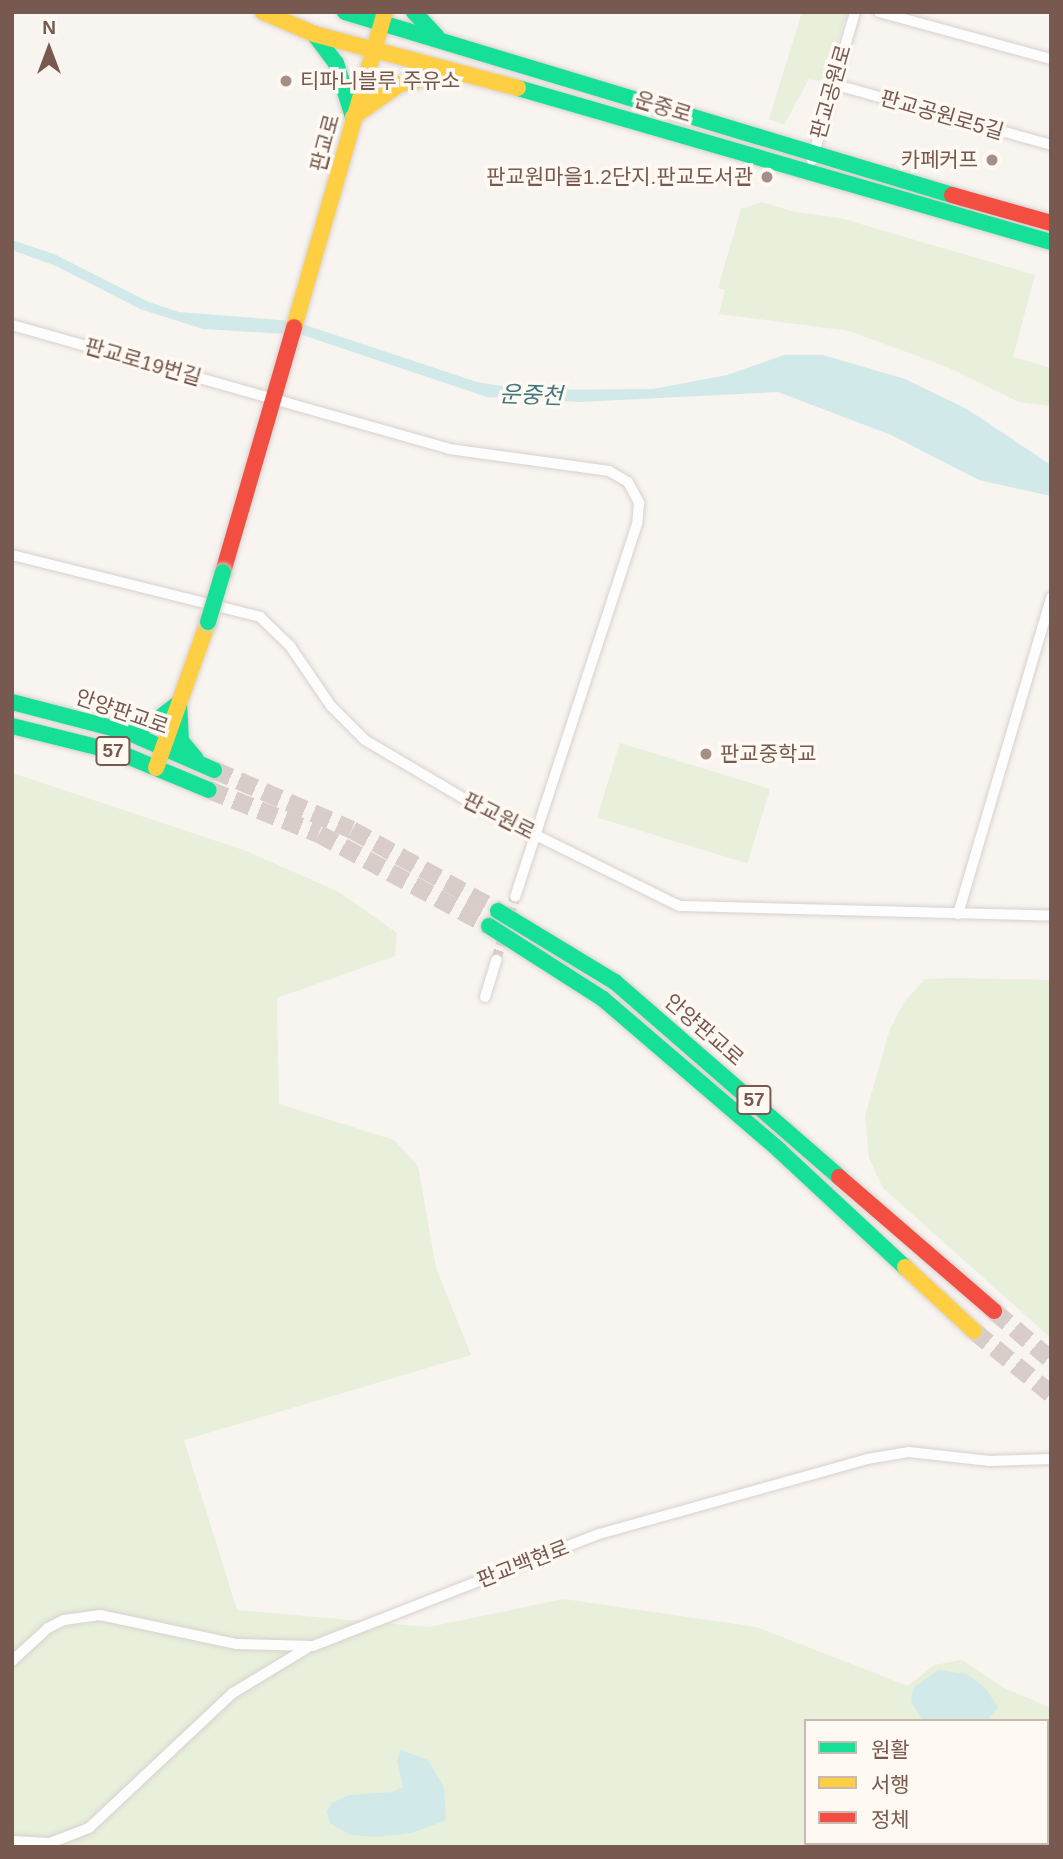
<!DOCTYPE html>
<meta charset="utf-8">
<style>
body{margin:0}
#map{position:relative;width:1063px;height:1859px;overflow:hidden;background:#f8f4f0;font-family:Arial,"Noto Sans KR",sans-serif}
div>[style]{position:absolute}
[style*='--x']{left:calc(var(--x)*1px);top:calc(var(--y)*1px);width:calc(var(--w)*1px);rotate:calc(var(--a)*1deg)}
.green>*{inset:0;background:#e8efdb;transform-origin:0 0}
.water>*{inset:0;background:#d1eae9}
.street-tunnel>*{height:10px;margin-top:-5px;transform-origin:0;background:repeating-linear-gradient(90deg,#d8cdc8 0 10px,transparent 0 15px)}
.primary-tunnel>*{height:18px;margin-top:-9px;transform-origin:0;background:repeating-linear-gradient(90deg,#d8cdc8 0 18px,transparent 0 27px)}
.roads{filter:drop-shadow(0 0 2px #d8d1ce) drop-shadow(0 0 2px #d8d1ce)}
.street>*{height:10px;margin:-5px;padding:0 5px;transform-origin:5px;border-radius:5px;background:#fefdfd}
.fast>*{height:16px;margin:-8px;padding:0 8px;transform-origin:8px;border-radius:8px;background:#16e098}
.slow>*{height:16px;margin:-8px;padding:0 8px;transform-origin:8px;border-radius:8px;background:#ffcf43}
.jam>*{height:16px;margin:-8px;padding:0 8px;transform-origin:8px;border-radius:8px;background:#f24e42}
.bridges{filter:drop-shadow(0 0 2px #d8d0cb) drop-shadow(0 0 2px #d8d0cb)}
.fast-bridge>*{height:16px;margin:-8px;padding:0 8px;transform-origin:8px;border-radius:8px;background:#16e098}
.dots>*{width:19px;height:19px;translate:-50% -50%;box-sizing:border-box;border:4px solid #fff9f3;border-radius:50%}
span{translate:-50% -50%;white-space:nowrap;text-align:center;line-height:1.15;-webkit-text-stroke:7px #fff9f3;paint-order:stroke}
.shield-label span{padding:2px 5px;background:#fff9f3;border:2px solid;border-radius:5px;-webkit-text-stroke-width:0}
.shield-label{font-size:19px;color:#78594f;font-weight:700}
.poi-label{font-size:21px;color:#78594f}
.left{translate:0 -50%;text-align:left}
.right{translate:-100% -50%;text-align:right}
.street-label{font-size:21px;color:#78594f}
.water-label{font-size:23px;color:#42787c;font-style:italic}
.frame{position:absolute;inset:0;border:14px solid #78594f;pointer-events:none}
.legend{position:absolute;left:804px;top:1719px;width:245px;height:126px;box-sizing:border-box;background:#fff9f3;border:2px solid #c9b9b1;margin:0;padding:9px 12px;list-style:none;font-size:21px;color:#78594f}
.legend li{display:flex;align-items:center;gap:14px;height:35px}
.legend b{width:35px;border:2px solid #c9b9b1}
.north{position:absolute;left:14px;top:14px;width:70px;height:70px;-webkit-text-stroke:5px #fff9f3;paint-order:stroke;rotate:0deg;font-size:19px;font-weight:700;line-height:28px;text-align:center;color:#78594f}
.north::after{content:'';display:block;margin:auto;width:24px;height:32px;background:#78594f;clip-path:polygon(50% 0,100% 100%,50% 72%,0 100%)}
</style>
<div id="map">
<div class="green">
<i style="clip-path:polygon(802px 12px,847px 12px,826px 83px,809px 79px,784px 125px,769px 119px)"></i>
<i style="clip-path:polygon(762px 202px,795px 212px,840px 218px,1035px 275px,1013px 357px,1051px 368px,1051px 406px,1019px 402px,947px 367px,850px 331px,719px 314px,725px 290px,718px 288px,741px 209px)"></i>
<i style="left:620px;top:743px;width:157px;height:78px;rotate:17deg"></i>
<i style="clip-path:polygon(evenodd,12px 773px,246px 851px,339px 892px,397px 933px,395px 956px,277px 998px,279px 1104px,394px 1140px,418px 1166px,436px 1268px,471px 1355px,184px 1440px,237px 1610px,429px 1627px,564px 1599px,756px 1627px,908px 1686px,934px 1665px,962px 1660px,1004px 1688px,1051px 1708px,1051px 1847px,12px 1847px,12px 773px,806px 1721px,1047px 1721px,1047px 1843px,806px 1843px,806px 1721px)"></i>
<i style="clip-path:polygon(952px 978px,1051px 980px,1051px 1338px,883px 1188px,869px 1158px,865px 1116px,890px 1029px,904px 1002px,925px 979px)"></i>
</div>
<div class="water">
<i style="clip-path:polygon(12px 240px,54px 254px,149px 302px,179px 312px,293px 321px,477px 382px,525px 390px,653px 389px,727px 375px,784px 355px,823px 355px,905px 379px,967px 409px,1051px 465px,1051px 496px,979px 480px,891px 435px,778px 392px,580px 402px,487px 397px,302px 335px,203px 329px,140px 309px,56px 266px,12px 250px)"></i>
<i style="clip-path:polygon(938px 1670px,967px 1674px,985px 1688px,998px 1707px,987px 1721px,923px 1721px,911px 1702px,913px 1688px)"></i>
<i style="clip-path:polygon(401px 1750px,428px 1760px,444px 1787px,446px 1820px,412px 1833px,376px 1837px,351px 1835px,330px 1823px,327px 1811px,332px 1803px,349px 1795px,392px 1792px,403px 1787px,397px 1760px)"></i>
</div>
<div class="street-tunnel">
<i style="--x:496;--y:960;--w:66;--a:-73.2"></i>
</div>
<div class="primary-tunnel">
<i style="--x:214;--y:770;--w:150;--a:23.5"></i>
<i style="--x:352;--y:830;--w:167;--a:29"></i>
<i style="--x:209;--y:790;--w:118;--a:21.8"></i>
<i style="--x:319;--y:834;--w:193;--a:28.4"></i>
<i style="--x:994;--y:1311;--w:75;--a:40.7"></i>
<i style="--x:974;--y:1331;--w:99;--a:39.3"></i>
</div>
<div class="roads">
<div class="street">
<i style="--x:879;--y:12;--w:178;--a:15.3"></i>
<i style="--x:833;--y:84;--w:226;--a:15.6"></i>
<i style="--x:812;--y:160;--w:154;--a:-73.8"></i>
<i style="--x:12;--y:325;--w:454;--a:15.8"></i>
<i style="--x:449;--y:449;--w:162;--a:7.8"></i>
<i style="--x:609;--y:471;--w:22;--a:30"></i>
<i style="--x:628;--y:482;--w:24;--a:62"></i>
<i style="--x:639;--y:503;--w:21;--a:95"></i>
<i style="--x:637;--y:524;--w:392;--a:108.1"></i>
<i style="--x:12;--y:555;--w:256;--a:14"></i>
<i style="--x:260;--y:617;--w:42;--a:44"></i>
<i style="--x:290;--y:646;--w:73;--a:55.7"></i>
<i style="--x:331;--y:706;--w:48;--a:45"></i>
<i style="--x:365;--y:740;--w:128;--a:30.6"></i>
<i style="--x:475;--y:805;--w:228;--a:26.3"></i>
<i style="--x:679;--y:906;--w:372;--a:1.5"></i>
<i style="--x:958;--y:914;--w:330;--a:-73.6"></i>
<i style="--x:485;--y:997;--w:39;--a:-73"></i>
<i style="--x:12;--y:1661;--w:49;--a:-42.5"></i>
<i style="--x:48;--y:1628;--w:18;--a:-27"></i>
<i style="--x:64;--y:1620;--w:36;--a:-8"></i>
<i style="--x:100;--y:1615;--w:140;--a:12"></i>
<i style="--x:237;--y:1644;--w:76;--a:1.5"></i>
<i style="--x:313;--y:1646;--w:307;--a:-21.4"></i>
<i style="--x:599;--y:1534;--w:278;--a:-15.6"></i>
<i style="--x:867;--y:1459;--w:43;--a:-9.5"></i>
<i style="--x:909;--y:1452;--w:81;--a:6.4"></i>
<i style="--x:989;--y:1461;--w:62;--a:-1.8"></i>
<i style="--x:12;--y:1841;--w:38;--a:3"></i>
<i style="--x:50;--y:1843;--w:42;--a:-21"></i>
<i style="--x:89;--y:1828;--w:197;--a:-43.2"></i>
<i style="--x:233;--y:1693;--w:87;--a:-31.3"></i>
</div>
<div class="fast">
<i style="--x:345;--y:12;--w:634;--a:16.78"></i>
<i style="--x:414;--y:12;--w:33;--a:47"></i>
<i style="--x:314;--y:34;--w:36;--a:53"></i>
<i style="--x:336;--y:63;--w:57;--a:72.5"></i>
<i style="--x:518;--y:88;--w:555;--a:16.12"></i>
<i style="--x:12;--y:702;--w:119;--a:14.6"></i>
<i style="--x:127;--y:732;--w:95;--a:23.6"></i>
<i style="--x:179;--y:703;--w:38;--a:87"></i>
<i style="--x:181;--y:741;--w:23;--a:50"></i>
<i style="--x:12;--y:726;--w:111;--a:14"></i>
<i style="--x:120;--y:753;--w:96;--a:22.6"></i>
<i style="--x:127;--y:732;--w:28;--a:-19"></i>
<i style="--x:153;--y:723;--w:33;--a:-38"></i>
<i style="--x:498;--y:911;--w:137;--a:31.3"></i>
<i style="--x:615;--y:982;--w:297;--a:41"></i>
<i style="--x:489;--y:926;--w:135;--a:32.6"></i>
<i style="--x:603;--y:999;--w:232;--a:40.6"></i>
<i style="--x:779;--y:1150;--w:172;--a:42.9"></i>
</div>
<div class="slow">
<i style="--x:263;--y:12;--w:56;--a:23.3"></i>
<i style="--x:314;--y:34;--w:211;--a:14.8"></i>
<i style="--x:353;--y:117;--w:57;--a:-35.1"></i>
<i style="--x:400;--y:84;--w:51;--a:-12.4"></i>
<i style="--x:294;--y:327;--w:328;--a:-73.9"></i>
<i style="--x:156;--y:768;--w:155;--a:-70.4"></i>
<i style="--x:905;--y:1267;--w:94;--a:42.8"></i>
</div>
<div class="jam">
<i style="--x:952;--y:195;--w:103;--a:15.8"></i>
<i style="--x:223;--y:572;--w:255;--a:-73.8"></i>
<i style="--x:839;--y:1177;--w:205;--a:40.8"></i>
</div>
</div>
<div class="bridges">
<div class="fast-bridge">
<i style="--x:208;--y:622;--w:52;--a:-73.3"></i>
</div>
</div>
<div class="dots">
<i style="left:286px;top:81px;background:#a58f87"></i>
<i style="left:992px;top:160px;background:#a58f87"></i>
<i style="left:767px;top:177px;background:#a58f87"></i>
<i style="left:706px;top:754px;background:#a58f87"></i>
</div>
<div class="shield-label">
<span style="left:113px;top:751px">57</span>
<span style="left:754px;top:1100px">57</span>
</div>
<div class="poi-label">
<span class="left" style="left:300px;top:81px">티파니블루 주유소</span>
<span class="right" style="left:978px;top:160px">카페커프</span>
<span class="right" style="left:753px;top:177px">판교원마을1.2단지.판교도서관</span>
<span class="left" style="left:720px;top:754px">판교중학교</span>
</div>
<div class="street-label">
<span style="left:831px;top:92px;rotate:-74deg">판교공원로</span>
<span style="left:663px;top:107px;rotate:17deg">운중로</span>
<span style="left:942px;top:115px;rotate:16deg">판교공원로5길</span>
<span style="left:325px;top:143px;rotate:-75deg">판교로</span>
<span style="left:143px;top:362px;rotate:16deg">판교로19번길</span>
<span style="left:122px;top:712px;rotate:19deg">안양판교로</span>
<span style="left:499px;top:816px;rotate:27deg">판교원로</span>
<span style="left:704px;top:1030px;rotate:41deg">안양판교로</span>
<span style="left:523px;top:1564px;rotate:-21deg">판교백현로</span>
</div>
<div class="water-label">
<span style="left:531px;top:395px;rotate:2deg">운중천</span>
</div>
<div class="frame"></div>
<ul class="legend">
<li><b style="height:9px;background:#16e098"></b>원활</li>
<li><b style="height:9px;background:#ffcf43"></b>서행</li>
<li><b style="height:9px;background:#f24e42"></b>정체</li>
</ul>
<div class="north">N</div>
</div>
